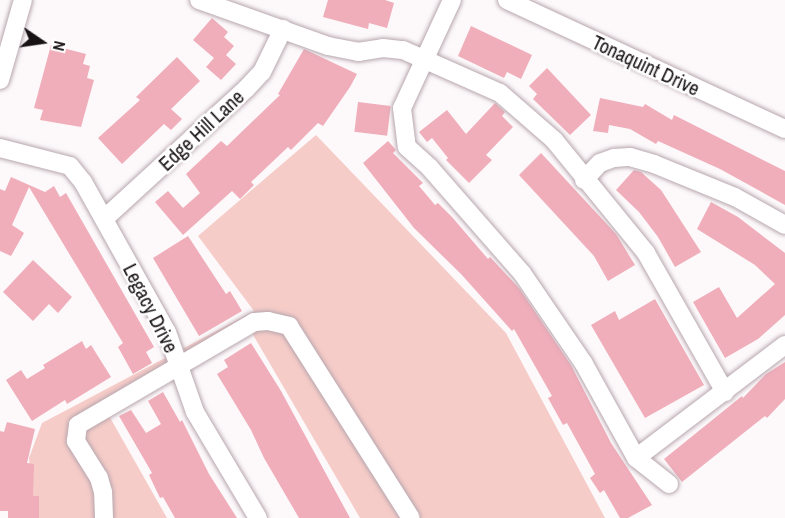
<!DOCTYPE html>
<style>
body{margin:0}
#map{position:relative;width:785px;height:518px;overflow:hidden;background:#fdf9fb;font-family:"Archivo Narrow",sans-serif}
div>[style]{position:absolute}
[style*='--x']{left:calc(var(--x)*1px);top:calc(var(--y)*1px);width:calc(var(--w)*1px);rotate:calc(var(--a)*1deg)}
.green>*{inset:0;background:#f6ccc8}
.building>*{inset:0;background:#f0adba;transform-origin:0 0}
.roads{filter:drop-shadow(0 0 2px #b7a6ae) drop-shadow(0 0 2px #b7a6ae)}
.minor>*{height:18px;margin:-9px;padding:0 9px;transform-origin:9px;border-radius:9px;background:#fff}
span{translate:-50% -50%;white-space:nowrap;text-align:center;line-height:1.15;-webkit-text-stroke:5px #fff;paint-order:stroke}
.street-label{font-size:20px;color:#181215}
.north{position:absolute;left:12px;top:12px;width:60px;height:60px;-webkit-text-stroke:4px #fff;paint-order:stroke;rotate:103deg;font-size:16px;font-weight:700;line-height:24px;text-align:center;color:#181215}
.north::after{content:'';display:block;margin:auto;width:21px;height:27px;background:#181215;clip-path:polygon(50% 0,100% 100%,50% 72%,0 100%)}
</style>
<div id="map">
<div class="green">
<i style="clip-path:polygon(316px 135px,506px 333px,605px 518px,360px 518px,252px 333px,108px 414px,167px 518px,34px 518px,29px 458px,42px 423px,254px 311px,198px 236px)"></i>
</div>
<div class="building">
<i style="clip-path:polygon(328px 0,385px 0,394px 3px,387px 28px,369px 23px,368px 29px,323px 17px)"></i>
<i style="clip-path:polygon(212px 18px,228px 32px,224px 37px,234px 46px,226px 55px,236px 64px,221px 80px,206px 67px,214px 58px,193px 40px)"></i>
<i style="clip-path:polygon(471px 26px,532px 55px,521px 79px,507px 72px,504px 78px,458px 56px)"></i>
<i style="clip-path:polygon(51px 45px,86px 54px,83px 64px,90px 66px,87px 78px,94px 80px,81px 127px,40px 120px,43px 110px,34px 108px)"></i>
<i style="clip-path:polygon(304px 49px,357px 74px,350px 87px,323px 126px,318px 123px,291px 150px,288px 147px,251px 182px,254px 185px,240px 199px,232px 191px,183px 235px,155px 202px,168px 191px,183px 208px,200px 193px,186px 174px,221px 141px,227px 146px,280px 95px,278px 94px)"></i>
<i style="clip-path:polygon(177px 57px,200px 81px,171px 109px,182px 119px,171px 130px,164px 124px,122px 164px,98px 138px,140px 100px,136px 97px)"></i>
<i style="clip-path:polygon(547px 68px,591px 115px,570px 135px,533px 99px,537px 94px,529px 86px)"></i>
<i style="clip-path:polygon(600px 98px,643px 107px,645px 104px,672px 120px,674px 115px,785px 171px,785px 205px,720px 169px,658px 141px,656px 144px,630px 129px,609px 125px,608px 133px,593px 131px)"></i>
<i style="left:358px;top:102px;width:33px;height:30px;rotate:7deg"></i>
<i style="clip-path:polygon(495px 103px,505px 112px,502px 116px,513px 127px,486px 155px,492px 160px,469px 183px,446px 160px,448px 158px,432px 138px,427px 142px,419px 132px,447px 110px,466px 134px)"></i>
<i style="clip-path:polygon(388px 141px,396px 150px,393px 153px,423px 183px,419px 186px,435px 205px,438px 203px,452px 217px,488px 259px,490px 257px,519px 288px,571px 365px,611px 443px,652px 505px,628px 518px,620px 518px,604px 490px,600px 493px,590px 478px,595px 474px,567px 423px,563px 425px,548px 398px,552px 396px,514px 329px,512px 331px,461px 274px,414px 228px,363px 163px)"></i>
<i style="clip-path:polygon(541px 153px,616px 234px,635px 265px,608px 281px,594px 256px,519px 175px)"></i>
<i style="clip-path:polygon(634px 170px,641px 172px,661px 190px,701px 252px,675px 267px,658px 237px,639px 212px,616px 190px)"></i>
<i style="clip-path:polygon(11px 177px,45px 192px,54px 186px,60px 197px,66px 193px,154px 347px,146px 352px,152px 363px,133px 374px,118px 347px,123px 343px,29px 187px,12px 225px,24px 233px,11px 256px,0 251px,0 189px,5px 191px)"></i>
<i style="clip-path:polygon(711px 202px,738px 217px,785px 253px,785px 315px,758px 339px,725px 358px,693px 302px,719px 287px,737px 318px,775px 284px,755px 265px,697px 229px)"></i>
<i style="clip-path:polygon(188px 236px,226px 294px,230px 291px,242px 311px,199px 336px,153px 258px)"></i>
<i style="clip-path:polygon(33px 260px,72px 297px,58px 313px,49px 304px,33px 321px,3px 292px)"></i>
<i style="clip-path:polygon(655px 299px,704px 385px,645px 418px,591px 325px,615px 311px,619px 320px)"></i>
<i style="clip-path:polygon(82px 341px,86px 349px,91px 345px,111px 377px,67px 404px,65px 400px,32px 421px,6px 380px,21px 370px,27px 379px,45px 368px,43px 365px)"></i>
<i style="clip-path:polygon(251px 343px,281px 391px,350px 518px,299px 518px,264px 458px,251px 430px,217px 374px,228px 367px,224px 360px)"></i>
<i style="clip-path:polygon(785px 362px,785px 399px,767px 418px,765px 416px,682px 482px,664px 459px,742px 396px,743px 398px,766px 374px)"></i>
<i style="clip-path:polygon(163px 392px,180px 422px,182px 420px,209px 474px,237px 518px,175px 518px,163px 497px,160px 498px,149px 475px,152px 473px,119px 416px,131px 410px,146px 433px,161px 424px,148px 401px)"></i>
<i style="clip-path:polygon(7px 422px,35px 429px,27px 463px,34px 464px,33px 496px,39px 496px,39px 518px,8px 518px,8px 511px,0 511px,0 431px,4px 432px)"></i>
</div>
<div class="roads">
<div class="minor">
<i style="--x:199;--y:0;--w:137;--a:19.6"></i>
<i style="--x:328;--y:46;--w:31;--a:11"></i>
<i style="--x:358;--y:52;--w:25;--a:-9"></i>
<i style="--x:383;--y:48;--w:20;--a:6"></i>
<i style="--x:403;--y:50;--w:106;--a:23.9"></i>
<i style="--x:500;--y:93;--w:72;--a:41"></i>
<i style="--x:554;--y:140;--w:146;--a:50.8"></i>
<i style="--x:646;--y:253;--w:160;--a:60.4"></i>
<i style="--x:452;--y:0;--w:119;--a:114.8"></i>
<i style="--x:402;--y:108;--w:39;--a:83"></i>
<i style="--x:407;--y:147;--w:31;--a:42"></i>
<i style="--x:430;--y:168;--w:140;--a:48.8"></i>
<i style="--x:522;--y:273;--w:110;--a:55.7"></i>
<i style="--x:584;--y:364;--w:107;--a:61"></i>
<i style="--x:636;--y:458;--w:42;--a:38.2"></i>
<i style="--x:507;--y:0;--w:306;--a:24.9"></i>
<i style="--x:0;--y:80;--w:83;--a:-74"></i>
<i style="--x:0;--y:148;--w:72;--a:14.4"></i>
<i style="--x:70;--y:166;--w:21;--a:51"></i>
<i style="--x:83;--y:182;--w:172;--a:60.8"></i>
<i style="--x:167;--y:332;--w:85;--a:70.7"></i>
<i style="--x:195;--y:412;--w:123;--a:59.3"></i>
<i style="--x:584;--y:180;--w:23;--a:-47"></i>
<i style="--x:600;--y:163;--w:15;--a:-20"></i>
<i style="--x:614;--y:158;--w:16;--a:-4"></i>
<i style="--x:630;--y:157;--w:25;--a:16"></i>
<i style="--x:654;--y:164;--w:87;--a:22.2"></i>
<i style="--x:735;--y:197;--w:57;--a:29.2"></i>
<i style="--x:104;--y:219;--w:193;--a:-42.5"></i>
<i style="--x:246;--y:89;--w:23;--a:-47"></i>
<i style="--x:262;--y:72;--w:48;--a:-64"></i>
<i style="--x:636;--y:458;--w:187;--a:-37.2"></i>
<i style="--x:104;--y:518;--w:26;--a:-92"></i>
<i style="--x:103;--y:492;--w:15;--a:-106"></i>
<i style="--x:99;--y:478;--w:44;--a:-121.9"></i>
<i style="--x:76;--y:441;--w:16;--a:-83"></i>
<i style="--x:78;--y:425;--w:204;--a:-30.3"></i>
<i style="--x:254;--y:322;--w:14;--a:-4"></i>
<i style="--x:268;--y:321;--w:22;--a:13"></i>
<i style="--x:289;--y:326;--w:227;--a:57.6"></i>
</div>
</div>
<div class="street-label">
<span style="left:646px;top:65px;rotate:25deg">Tonaquint Drive</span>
<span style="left:201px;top:130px;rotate:-43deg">Edge Hill Lane</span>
<span style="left:151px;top:308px;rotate:63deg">Legacy Drive</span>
</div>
<div class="north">N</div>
</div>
